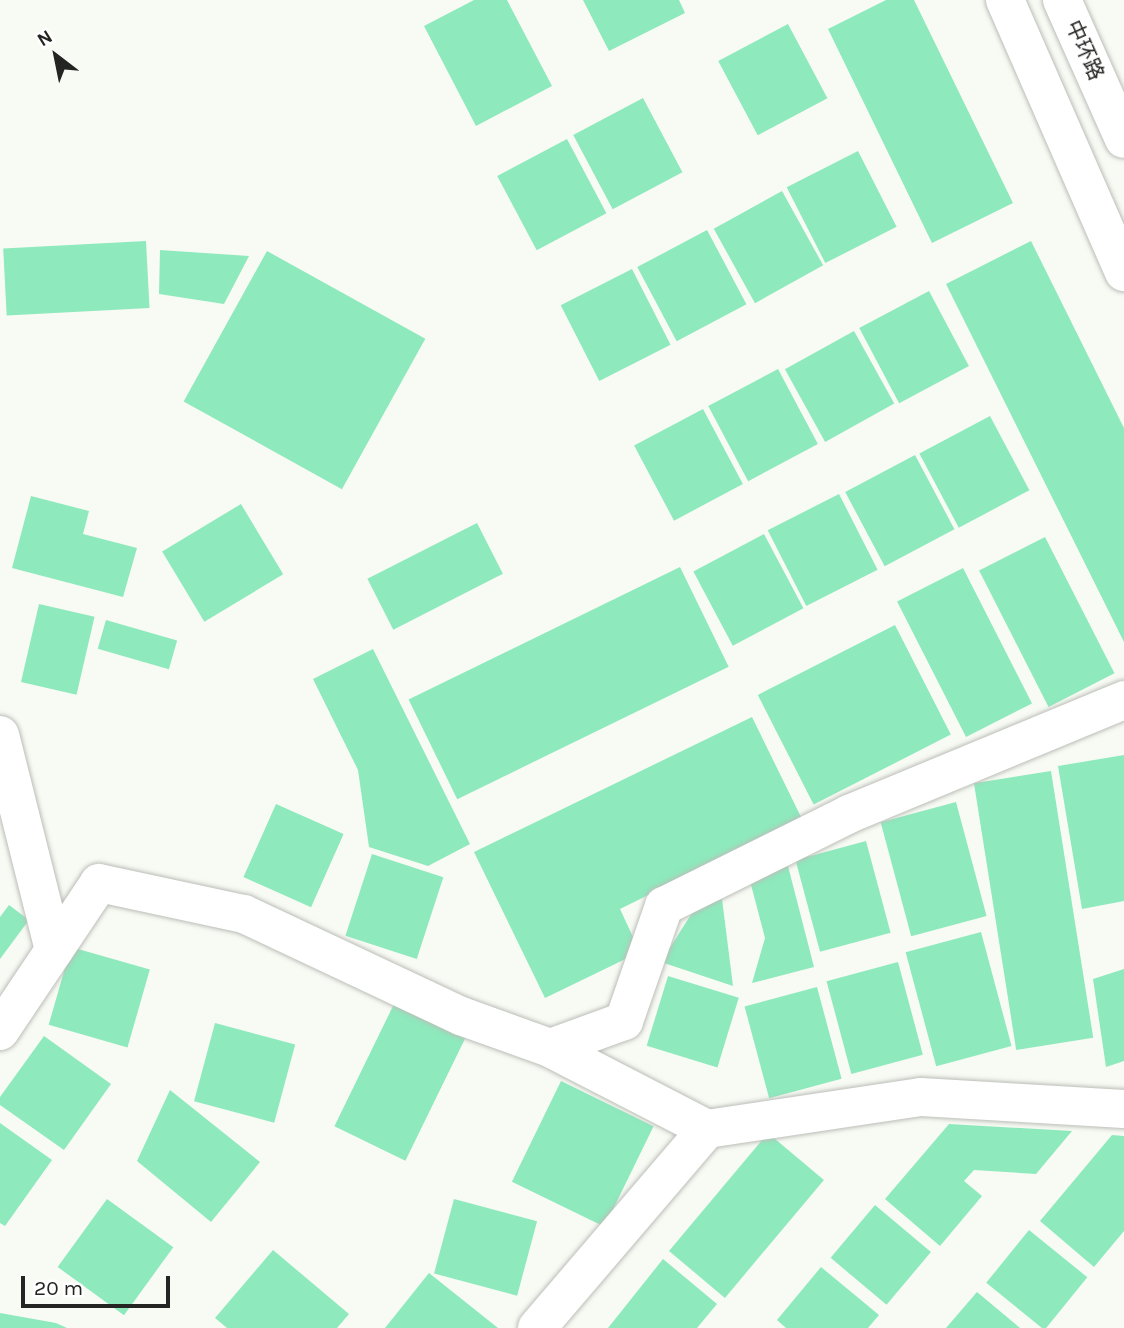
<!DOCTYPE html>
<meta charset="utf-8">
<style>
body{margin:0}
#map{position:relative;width:1124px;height:1328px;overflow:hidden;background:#f8fbf4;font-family:Karla,"Noto Sans SC",sans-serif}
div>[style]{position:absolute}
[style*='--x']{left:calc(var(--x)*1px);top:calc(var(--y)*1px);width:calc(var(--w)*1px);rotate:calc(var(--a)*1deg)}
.building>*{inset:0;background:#8ee9bd;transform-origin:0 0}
.roads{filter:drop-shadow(0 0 2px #bbbeb8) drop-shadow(0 0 2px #bbbeb8)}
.minor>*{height:38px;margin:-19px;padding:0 19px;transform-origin:19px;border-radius:19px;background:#fff}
span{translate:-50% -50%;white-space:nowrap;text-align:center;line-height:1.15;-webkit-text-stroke:5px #fff;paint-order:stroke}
.street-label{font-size:21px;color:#242523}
.north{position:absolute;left:21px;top:21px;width:70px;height:70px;-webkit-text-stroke:5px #fff;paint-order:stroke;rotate:328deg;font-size:19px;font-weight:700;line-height:28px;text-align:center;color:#242523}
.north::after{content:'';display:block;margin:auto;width:24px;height:32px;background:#242523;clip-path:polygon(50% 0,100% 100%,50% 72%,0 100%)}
.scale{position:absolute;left:21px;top:1276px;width:149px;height:32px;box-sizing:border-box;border:4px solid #242523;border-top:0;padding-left:9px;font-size:21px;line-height:24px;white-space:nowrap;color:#242523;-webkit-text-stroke:5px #fff;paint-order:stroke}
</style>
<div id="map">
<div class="building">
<i style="clip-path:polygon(474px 0,507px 0,552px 86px,476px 126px,424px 26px)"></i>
<i style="clip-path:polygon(583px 0,679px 0,685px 13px,609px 51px)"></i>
<i style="clip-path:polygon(886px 0,914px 0,1013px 203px,932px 243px,828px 29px)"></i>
<i style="left:788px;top:24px;width:84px;height:79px;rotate:62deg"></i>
<i style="left:643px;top:98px;width:84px;height:79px;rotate:62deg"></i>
<i style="left:567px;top:139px;width:84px;height:79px;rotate:62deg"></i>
<i style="left:858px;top:151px;width:85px;height:80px;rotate:63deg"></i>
<i style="left:782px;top:191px;width:85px;height:78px;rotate:61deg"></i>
<i style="left:707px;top:230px;width:84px;height:79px;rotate:62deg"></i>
<i style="left:146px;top:241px;width:67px;height:143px;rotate:87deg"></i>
<i style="clip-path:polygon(1031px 241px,1124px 428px,1124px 642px,946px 284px)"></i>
<i style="clip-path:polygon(160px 250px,249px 256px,224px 304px,159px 294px)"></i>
<i style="left:267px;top:251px;width:181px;height:172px;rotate:29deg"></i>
<i style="left:632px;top:269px;width:85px;height:80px;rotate:63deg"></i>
<i style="left:929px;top:291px;width:85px;height:79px;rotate:62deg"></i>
<i style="left:854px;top:331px;width:83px;height:79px;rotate:61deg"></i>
<i style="left:778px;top:369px;width:85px;height:79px;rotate:62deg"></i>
<i style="left:703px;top:409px;width:85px;height:78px;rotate:62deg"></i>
<i style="left:990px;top:416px;width:84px;height:80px;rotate:62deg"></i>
<i style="left:915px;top:455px;width:84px;height:79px;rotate:62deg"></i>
<i style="left:839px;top:494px;width:85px;height:80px;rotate:63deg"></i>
<i style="clip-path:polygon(31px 496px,89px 511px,83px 534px,137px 548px,123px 597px,12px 568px)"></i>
<i style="left:241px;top:504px;width:82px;height:92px;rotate:59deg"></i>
<i style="left:477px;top:523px;width:57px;height:123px;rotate:63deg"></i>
<i style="left:764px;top:534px;width:84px;height:80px;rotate:62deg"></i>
<i style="left:1045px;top:537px;width:153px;height:74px;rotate:63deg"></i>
<i style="left:680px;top:567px;width:111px;height:302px;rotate:64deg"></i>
<i style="left:963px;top:568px;width:152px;height:74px;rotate:63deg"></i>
<i style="left:39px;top:604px;width:57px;height:80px;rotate:13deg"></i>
<i style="left:106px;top:620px;width:74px;height:30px;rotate:16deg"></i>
<i style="left:895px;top:625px;width:123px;height:154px;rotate:63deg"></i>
<i style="clip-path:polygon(373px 649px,470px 844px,428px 866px,369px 847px,358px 770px,313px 679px)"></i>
<i style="clip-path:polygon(752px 717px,802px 819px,620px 909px,640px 952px,545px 998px,474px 852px)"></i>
<i style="clip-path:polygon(1124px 755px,1124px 901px,1082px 909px,1058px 766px)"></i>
<i style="left:1051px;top:771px;width:270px;height:78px;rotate:81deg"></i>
<i style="left:956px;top:802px;width:118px;height:78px;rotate:75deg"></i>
<i style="left:276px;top:804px;width:74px;height:80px;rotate:24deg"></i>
<i style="left:866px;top:841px;width:95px;height:73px;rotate:75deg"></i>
<i style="left:372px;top:854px;width:75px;height:86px;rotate:18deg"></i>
<i style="clip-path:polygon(788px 866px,814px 967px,752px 983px,765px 938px,749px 877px)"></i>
<i style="clip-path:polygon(722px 899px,733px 986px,661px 962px,697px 905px)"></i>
<i style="clip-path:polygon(9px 905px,29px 920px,0 959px,0 917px)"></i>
<i style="left:981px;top:932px;width:118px;height:78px;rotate:75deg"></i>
<i style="left:71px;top:947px;width:82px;height:81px;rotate:16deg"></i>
<i style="left:898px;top:962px;width:96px;height:74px;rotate:75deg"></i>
<i style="clip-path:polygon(1124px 969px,1124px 1061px,1106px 1067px,1093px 979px)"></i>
<i style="left:668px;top:976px;width:74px;height:73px;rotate:17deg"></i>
<i style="left:817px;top:987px;width:95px;height:75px;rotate:75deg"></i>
<i style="left:394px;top:1004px;width:79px;height:136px;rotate:26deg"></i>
<i style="left:215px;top:1023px;width:83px;height:81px;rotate:15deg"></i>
<i style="clip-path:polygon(44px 1036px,111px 1084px,64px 1150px,0 1105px,0 1097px)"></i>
<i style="left:561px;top:1081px;width:103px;height:112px;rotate:26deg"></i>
<i style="clip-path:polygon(170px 1090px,260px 1162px,211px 1222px,137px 1161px)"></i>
<i style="clip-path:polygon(0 1123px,52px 1160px,5px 1226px,0 1223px)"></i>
<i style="clip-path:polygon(949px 1124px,1072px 1131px,1036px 1174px,974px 1170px,964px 1181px,982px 1196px,940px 1246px,885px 1199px)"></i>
<i style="left:768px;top:1133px;width:73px;height:154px;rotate:40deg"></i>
<i style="clip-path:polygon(1112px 1135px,1124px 1136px,1124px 1231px,1094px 1267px,1040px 1221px)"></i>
<i style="left:107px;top:1199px;width:82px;height:84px;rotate:36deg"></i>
<i style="left:454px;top:1199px;width:86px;height:77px;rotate:15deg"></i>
<i style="left:875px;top:1205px;width:73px;height:69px;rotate:40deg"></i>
<i style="left:1029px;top:1230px;width:75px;height:68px;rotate:39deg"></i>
<i style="clip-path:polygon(273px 1250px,349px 1314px,337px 1328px,227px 1328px,215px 1318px)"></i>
<i style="clip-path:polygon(663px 1259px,717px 1304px,697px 1328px,608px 1328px)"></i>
<i style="clip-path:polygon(821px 1267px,879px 1315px,868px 1328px,786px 1328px,777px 1320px)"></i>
<i style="clip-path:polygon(429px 1273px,498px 1328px,385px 1328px)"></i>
<i style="clip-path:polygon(977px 1292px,1020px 1328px,946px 1328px)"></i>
<i style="clip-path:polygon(0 1313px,56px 1323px,67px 1328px,0 1328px)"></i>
</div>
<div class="roads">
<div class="minor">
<i style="--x:1005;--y:0;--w:297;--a:66.4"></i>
<i style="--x:1062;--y:0;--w:152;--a:66"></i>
<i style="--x:0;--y:735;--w:222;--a:75.9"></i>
<i style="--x:0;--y:1031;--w:178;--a:-56.2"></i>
<i style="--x:99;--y:883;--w:148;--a:12.1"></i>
<i style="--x:244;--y:914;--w:240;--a:25.2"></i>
<i style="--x:461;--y:1016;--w:95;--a:19.8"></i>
<i style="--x:550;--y:1048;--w:177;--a:27.3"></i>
<i style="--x:707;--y:1129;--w:216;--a:-8.5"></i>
<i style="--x:921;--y:1097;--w:203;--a:3.4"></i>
<i style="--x:550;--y:1048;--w:79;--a:-20"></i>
<i style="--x:624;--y:1021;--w:122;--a:-70.8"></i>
<i style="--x:664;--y:906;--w:207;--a:-26.4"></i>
<i style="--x:849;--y:814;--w:298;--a:-22.5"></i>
<i style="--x:537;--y:1328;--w:262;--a:-49.5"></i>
</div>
</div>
<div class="street-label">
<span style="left:1085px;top:50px;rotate:66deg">中环路</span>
</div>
<div class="north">N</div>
<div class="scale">20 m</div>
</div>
